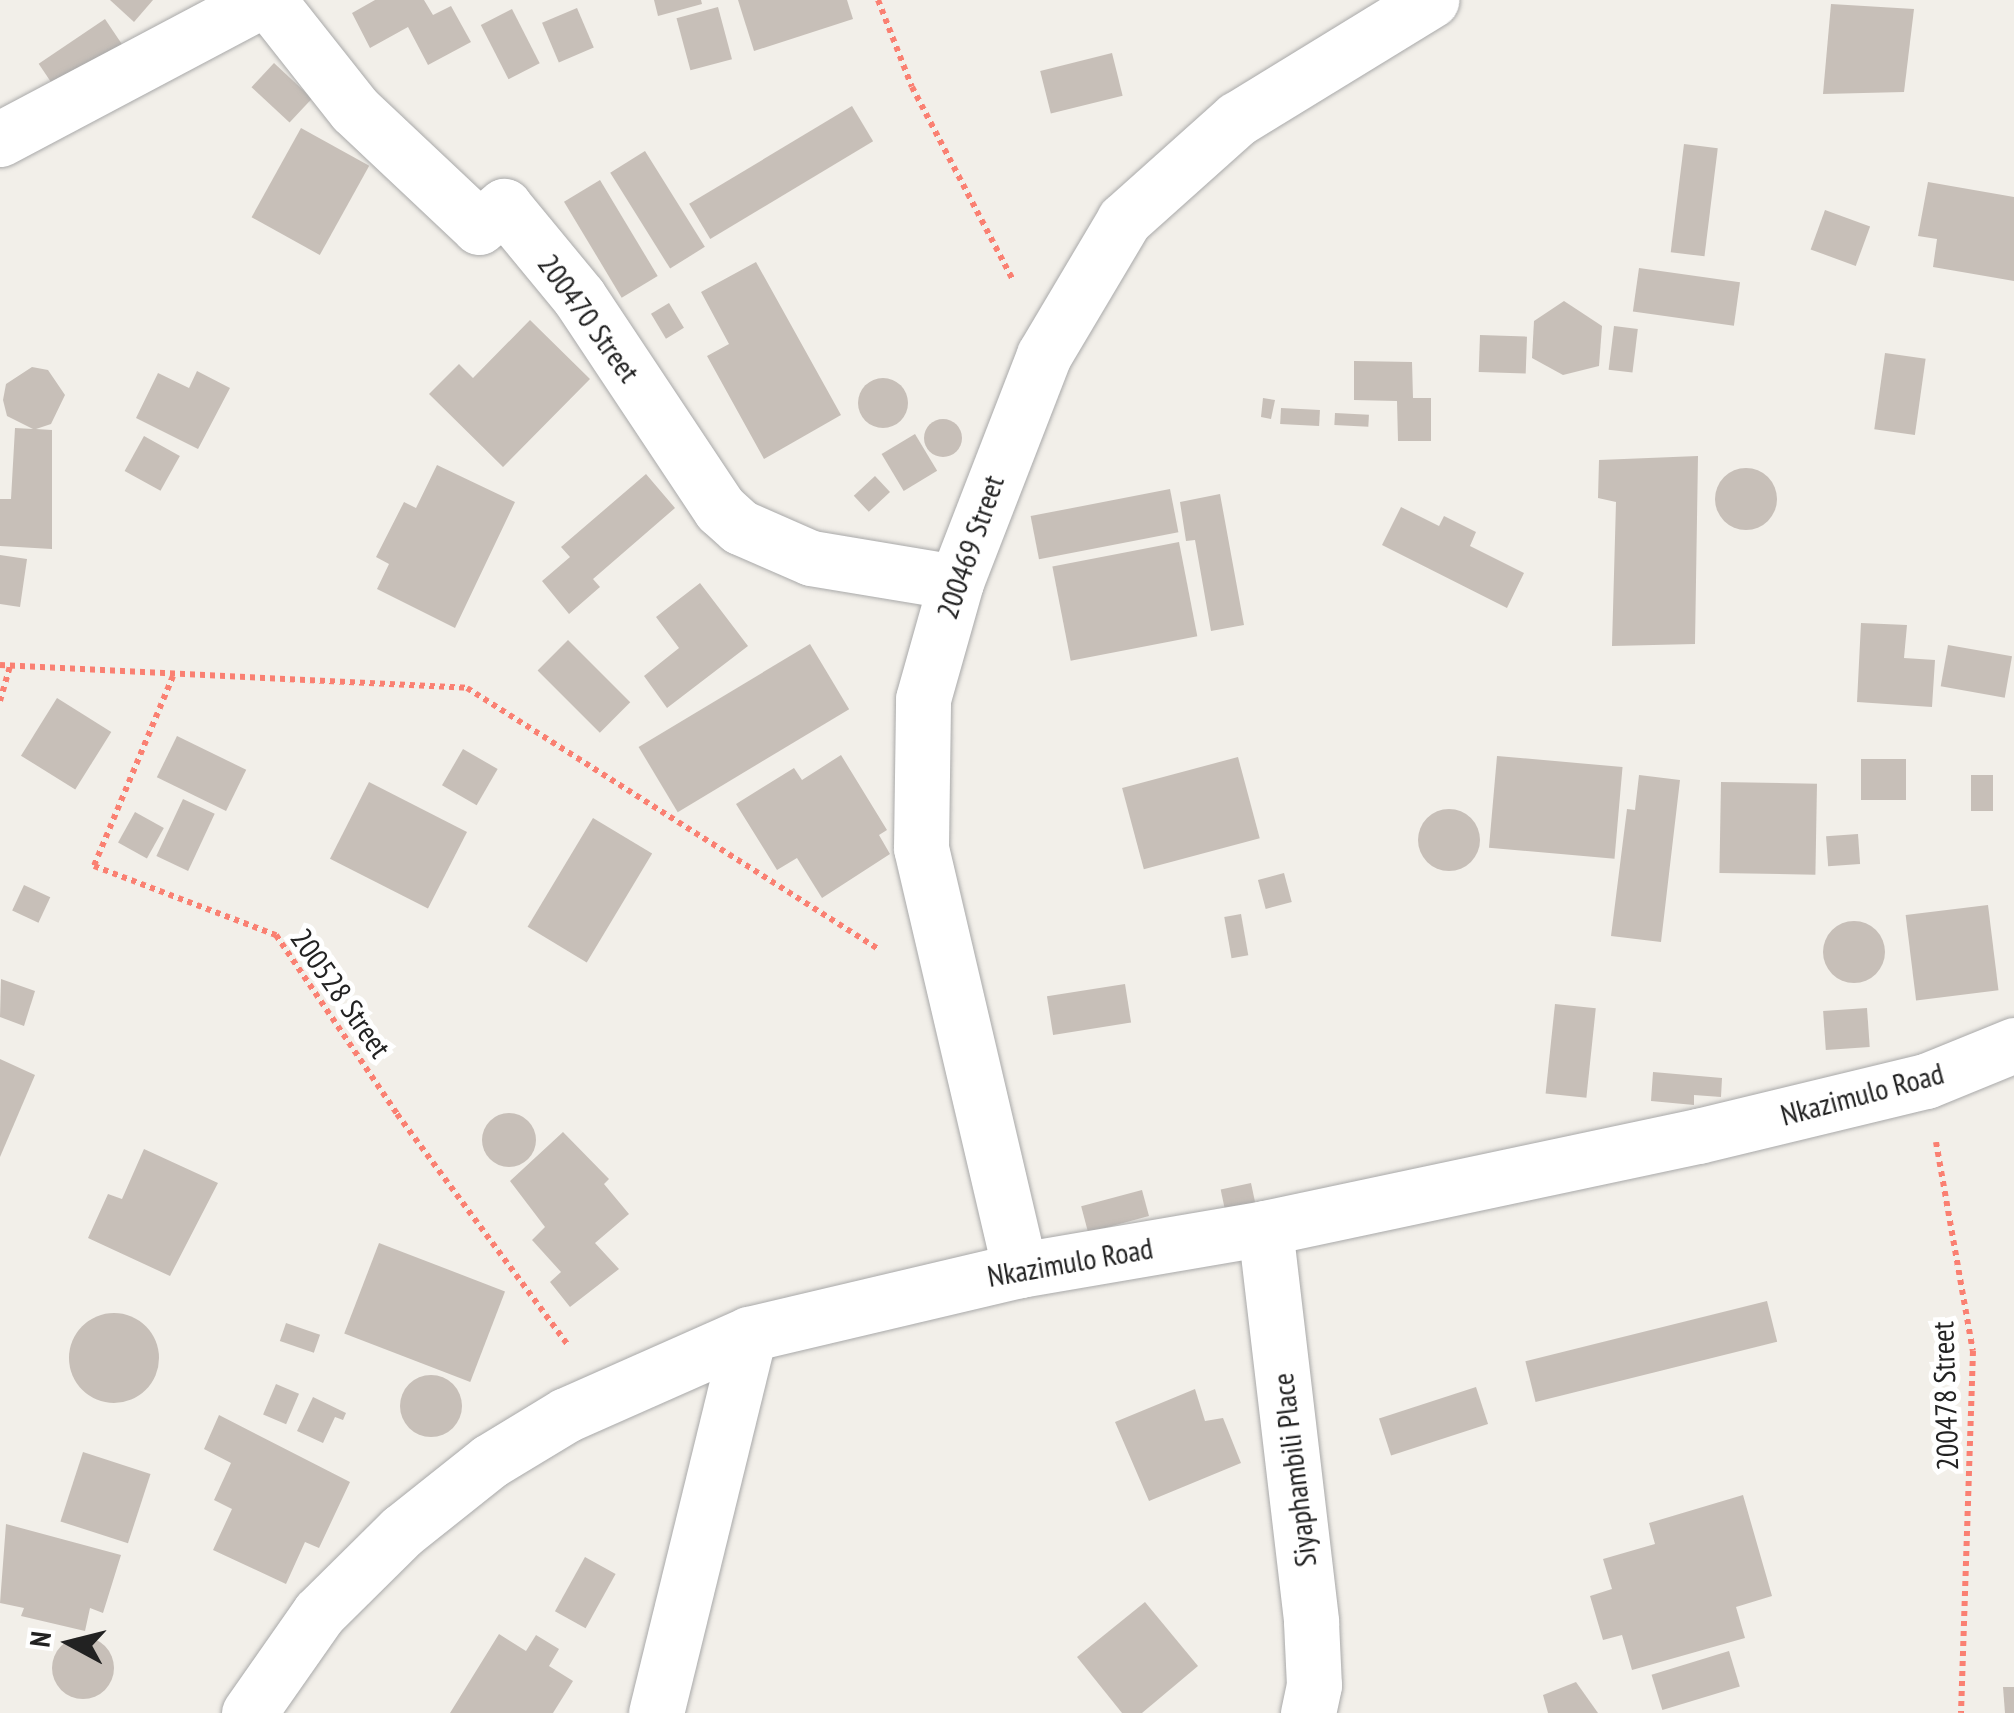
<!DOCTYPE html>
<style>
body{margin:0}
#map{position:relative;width:2014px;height:1713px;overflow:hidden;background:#f2efe9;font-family:"PT Sans Narrow",sans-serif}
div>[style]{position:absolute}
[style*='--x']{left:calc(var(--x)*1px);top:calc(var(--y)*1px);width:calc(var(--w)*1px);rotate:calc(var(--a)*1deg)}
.building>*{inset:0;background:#c7bfb8;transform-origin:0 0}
.round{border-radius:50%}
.path>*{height:6px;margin-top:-3px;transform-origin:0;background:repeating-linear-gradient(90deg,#fa8072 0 5px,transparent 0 10px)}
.roads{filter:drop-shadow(0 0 2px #a9a9a9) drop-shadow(0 0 2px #a9a9a9)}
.minor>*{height:55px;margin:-27.5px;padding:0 27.5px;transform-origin:27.5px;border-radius:27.5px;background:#fff}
span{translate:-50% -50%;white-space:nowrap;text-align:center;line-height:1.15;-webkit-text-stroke:10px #fff;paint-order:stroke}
.street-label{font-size:30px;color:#222}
.north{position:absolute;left:20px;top:1593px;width:100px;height:100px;-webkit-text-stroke:8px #fff;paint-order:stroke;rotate:277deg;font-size:28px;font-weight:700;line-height:40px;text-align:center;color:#222}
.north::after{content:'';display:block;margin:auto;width:35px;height:45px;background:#222;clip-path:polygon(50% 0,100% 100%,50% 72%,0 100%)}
</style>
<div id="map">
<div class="building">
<i style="clip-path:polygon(110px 0,153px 0,134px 22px)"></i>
<i style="clip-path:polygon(375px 0,424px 0,433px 15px,451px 6px,471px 42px,428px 65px,408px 27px,370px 48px,352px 13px)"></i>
<i style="clip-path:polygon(654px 0,701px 0,702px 4px,658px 16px)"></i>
<i style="clip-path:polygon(738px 0,847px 0,853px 19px,754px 51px)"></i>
<i style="clip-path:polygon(1831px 4px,1914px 9px,1904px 92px,1823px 94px)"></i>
<i style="left:718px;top:7px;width:54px;height:43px;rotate:75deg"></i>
<i style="left:577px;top:8px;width:43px;height:38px;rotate:67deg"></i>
<i style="left:512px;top:9px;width:61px;height:35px;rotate:63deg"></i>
<i style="left:105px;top:19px;width:34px;height:80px;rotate:56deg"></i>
<i style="left:1112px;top:53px;width:44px;height:74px;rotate:76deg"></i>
<i style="left:274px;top:63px;width:52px;height:33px;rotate:43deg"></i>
<i style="left:852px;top:106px;width:41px;height:190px;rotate:59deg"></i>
<i style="left:301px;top:128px;width:78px;height:102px;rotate:29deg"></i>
<i style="left:1684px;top:144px;width:34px;height:109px;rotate:7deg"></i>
<i style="left:645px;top:151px;width:113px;height:41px;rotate:58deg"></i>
<i style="left:600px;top:180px;width:112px;height:42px;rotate:59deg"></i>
<i style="clip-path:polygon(1928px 182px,2014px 197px,2014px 281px,1933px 267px,1937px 239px,1918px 236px)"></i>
<i style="left:1825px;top:210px;width:48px;height:42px;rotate:20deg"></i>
<i style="clip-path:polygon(756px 262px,841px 415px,764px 459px,707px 356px,729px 344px,701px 292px)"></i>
<i style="left:1639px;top:268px;width:102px;height:44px;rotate:8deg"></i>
<i style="clip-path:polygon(1564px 301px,1602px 326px,1599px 366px,1563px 375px,1532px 358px,1534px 321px)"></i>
<i style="left:669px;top:303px;width:29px;height:21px;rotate:59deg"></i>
<i style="clip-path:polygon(530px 320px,590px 379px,503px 467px,429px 394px,459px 364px,473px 378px)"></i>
<i style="left:1614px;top:326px;width:24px;height:44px;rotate:7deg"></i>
<i style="left:1480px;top:335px;width:47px;height:37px;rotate:2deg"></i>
<i style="left:1885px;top:353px;width:41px;height:77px;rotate:8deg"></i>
<i style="clip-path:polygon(1354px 361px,1412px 362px,1413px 398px,1431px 398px,1431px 441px,1398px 441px,1397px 401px,1354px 400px)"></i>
<i style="clip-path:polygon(32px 367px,48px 370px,65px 395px,51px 424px,36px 429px,52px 430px,52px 549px,0 546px,0 499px,11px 499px,15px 428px,33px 429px,7px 416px,3px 400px,6px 384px)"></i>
<i style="clip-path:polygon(197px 371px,230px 388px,198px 449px,136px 418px,158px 373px,189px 388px)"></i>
<i class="round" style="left:858px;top:378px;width:50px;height:50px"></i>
<i style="clip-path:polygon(1263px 398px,1275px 400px,1271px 419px,1261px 417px)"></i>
<i style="left:1281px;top:408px;width:39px;height:16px;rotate:3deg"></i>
<i style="left:1335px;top:413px;width:34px;height:12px;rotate:3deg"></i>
<i class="round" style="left:924px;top:419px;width:38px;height:38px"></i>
<i style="left:915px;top:434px;width:43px;height:39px;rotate:59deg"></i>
<i style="left:144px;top:436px;width:41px;height:40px;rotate:29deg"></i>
<i style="clip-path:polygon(1698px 456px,1695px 644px,1612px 646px,1616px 502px,1598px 498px,1599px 460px)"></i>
<i style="clip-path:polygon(437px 465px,515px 502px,455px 628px,377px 589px,389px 564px,376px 557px,404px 502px,416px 508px)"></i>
<i class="round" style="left:1715px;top:468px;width:62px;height:62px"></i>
<i style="clip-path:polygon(646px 474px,675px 508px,593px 579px,600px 587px,569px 614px,542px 581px,570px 557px,561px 547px)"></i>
<i style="left:875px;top:476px;width:22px;height:29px;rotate:47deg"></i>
<i style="left:1170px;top:489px;width:44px;height:142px;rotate:79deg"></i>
<i style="clip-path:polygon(1220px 494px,1244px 625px,1211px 631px,1195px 540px,1186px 541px,1180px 502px)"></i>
<i style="clip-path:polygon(1401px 507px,1439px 526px,1444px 516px,1476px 532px,1470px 546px,1524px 573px,1507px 608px,1382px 545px)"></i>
<i style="left:1179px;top:542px;width:96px;height:129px;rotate:79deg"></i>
<i style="clip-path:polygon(0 555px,27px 559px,20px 607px,0 604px)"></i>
<i style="clip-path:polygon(700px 583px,748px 646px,667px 708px,644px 676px,679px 648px,656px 617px)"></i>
<i style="clip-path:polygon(1861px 623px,1907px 625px,1904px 658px,1935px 660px,1932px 707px,1857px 702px)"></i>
<i style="left:568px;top:640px;width:88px;height:43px;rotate:45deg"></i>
<i style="left:810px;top:644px;width:76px;height:200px;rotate:59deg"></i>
<i style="left:1948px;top:645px;width:65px;height:42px;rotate:10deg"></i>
<i style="left:57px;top:698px;width:64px;height:68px;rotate:32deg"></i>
<i style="left:177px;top:736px;width:77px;height:46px;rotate:26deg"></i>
<i style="left:463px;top:749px;width:40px;height:42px;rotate:30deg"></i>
<i style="clip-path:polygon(841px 755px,887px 830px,879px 835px,890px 854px,822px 898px,797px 858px,777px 870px,736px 804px,794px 768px,802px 780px)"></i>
<i style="left:1497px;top:756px;width:126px;height:92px;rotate:5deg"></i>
<i style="left:1238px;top:757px;width:84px;height:120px;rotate:75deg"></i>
<i style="left:1861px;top:759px;width:45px;height:41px"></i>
<i style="clip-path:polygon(1639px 775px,1680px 780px,1661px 942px,1611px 936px,1627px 809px,1635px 810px)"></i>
<i style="left:1971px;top:775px;width:22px;height:36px"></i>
<i style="left:369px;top:782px;width:110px;height:86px;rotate:27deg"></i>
<i style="left:1721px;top:782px;width:96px;height:91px;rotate:1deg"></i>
<i style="left:183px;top:799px;width:35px;height:63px;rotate:25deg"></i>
<i class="round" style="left:1418px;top:809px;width:62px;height:62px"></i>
<i style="left:135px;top:812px;width:33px;height:35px;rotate:29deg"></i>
<i style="left:593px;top:818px;width:69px;height:127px;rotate:31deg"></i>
<i style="left:1858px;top:834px;width:30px;height:32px;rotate:86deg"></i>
<i style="left:1284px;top:873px;width:30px;height:27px;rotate:75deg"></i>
<i style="left:24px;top:885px;width:29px;height:28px;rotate:25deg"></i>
<i style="left:1988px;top:905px;width:86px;height:83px;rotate:83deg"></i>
<i style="left:1241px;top:914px;width:42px;height:17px;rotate:80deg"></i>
<i class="round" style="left:1823px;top:921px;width:62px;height:62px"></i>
<i style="clip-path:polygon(1px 979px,35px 991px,24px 1026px,0 1017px)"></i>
<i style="left:1125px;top:984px;width:39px;height:79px;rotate:81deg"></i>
<i style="left:1555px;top:1004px;width:41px;height:90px;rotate:6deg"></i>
<i style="left:1867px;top:1008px;width:39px;height:44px;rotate:86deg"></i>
<i style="clip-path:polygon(0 1059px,35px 1075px,0 1157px)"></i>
<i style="clip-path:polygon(1653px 1072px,1722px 1078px,1721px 1097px,1694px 1095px,1694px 1105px,1651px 1101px)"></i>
<i class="round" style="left:482px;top:1113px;width:54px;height:54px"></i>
<i style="clip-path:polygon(563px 1132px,609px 1179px,604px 1184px,629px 1214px,595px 1243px,619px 1269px,570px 1307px,550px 1282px,561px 1272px,532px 1240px,545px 1227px,510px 1181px)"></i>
<i style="clip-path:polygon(144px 1149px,218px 1183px,170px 1276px,88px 1238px,108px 1194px,122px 1199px)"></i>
<i style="left:1251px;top:1183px;width:24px;height:31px;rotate:78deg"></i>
<i style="left:1142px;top:1190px;width:27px;height:63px;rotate:75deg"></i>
<i style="left:379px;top:1243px;width:135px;height:97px;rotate:21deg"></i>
<i style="left:1767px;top:1301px;width:42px;height:249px;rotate:76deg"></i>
<i class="round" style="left:69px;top:1313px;width:90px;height:90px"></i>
<i style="left:286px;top:1323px;width:36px;height:19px;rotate:19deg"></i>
<i class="round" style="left:400px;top:1375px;width:62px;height:62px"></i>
<i style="left:276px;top:1384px;width:25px;height:33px;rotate:23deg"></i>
<i style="left:1476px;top:1387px;width:39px;height:102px;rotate:72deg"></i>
<i style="clip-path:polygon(1195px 1389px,1205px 1421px,1223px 1418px,1241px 1463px,1149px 1501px,1115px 1422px)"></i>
<i style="clip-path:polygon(313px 1397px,346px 1413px,343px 1420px,335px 1417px,323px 1443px,297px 1431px)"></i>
<i style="clip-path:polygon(219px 1415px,350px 1482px,319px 1548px,305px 1542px,286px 1584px,213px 1550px,232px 1509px,214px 1500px,231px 1463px,204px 1449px)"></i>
<i style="left:83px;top:1452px;width:71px;height:73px;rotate:18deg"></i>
<i style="clip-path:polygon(1743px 1495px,1772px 1596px,1736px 1607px,1745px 1638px,1632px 1670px,1622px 1635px,1603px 1640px,1590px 1596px,1612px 1589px,1603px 1559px,1655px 1544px,1649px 1523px)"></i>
<i style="clip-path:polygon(6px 1524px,121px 1555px,103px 1613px,90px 1608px,85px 1631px,21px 1616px,24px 1608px,0 1603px)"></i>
<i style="left:585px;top:1557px;width:35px;height:62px;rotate:29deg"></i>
<i style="clip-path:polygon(1145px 1602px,1198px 1666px,1142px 1713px,1122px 1713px,1077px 1657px)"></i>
<i style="clip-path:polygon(499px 1634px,526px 1651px,536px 1635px,559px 1649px,549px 1666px,573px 1681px,553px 1713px,450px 1713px)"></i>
<i class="round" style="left:52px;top:1637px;width:62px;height:62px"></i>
<i style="left:1729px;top:1651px;width:37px;height:81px;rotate:73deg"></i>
<i style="clip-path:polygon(1576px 1682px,1598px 1713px,1548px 1713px,1543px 1695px)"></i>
<i style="clip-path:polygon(2003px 1687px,2014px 1687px,2014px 1713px,2005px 1713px)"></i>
</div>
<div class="path">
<i style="--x:878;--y:0;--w:93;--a:68.7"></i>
<i style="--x:912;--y:87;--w:218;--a:62.4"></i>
<i style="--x:0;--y:665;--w:468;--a:2.8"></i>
<i style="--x:467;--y:688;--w:488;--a:32.4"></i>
<i style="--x:173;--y:676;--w:206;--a:112.6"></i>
<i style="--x:94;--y:866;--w:195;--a:20.8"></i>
<i style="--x:276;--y:935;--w:216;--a:55.9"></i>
<i style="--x:397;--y:1114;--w:287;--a:53.5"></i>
<i style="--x:0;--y:701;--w:36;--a:-74"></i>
<i style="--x:1936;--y:1142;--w:212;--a:80"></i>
<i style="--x:1973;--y:1351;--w:362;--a:91.9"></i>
</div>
<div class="roads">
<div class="minor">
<i style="--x:268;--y:0;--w:140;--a:51.7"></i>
<i style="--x:355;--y:110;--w:170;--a:43.3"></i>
<i style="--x:479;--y:227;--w:33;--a:-40"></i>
<i style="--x:504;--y:206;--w:118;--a:50.5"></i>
<i style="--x:579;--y:297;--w:255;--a:56.4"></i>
<i style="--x:720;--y:509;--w:27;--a:42"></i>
<i style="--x:740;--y:527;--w:77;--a:23.6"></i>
<i style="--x:811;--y:558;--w:147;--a:9.4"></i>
<i style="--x:0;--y:139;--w:297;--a:-27.9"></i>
<i style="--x:1265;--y:1228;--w:397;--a:83.3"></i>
<i style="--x:1311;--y:1622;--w:63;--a:87.3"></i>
<i style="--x:1314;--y:1685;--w:29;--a:102"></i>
<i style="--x:1020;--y:1270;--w:433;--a:-103.2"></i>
<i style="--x:921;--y:848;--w:149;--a:-89.2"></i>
<i style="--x:923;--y:699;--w:122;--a:-74.2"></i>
<i style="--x:956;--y:582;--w:243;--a:-68.8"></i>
<i style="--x:1044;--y:355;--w:157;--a:-59.3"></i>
<i style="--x:1124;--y:220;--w:152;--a:-41.8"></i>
<i style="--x:1237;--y:119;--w:228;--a:-31.5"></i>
<i style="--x:249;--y:1713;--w:122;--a:-55"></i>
<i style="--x:319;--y:1613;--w:117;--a:-44.7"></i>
<i style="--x:402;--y:1531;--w:112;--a:-38.5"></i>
<i style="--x:490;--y:1461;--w:89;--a:-31.2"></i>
<i style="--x:566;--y:1415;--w:200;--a:-23.9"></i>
<i style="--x:749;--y:1334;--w:278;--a:-13.3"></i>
<i style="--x:1020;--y:1270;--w:249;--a:-9.7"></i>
<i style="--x:1265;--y:1228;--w:443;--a:-12"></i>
<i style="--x:1698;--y:1136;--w:235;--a:-13.6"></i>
<i style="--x:1926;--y:1081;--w:95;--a:-22.2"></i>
<i style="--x:656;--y:1713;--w:390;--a:-76.2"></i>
</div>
</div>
<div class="street-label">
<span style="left:589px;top:318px;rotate:54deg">200470 Street</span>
<span style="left:970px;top:547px;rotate:-71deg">200469 Street</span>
<span style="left:341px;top:993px;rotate:55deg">200528 Street</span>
<span style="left:1862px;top:1094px;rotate:-15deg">Nkazimulo Road</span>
<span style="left:1070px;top:1262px;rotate:-10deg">Nkazimulo Road</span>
<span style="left:1945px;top:1396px;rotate:-92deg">200478 Street</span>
<span style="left:1294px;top:1470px;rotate:-97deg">Siyaphambili Place</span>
</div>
<div class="north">N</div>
</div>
